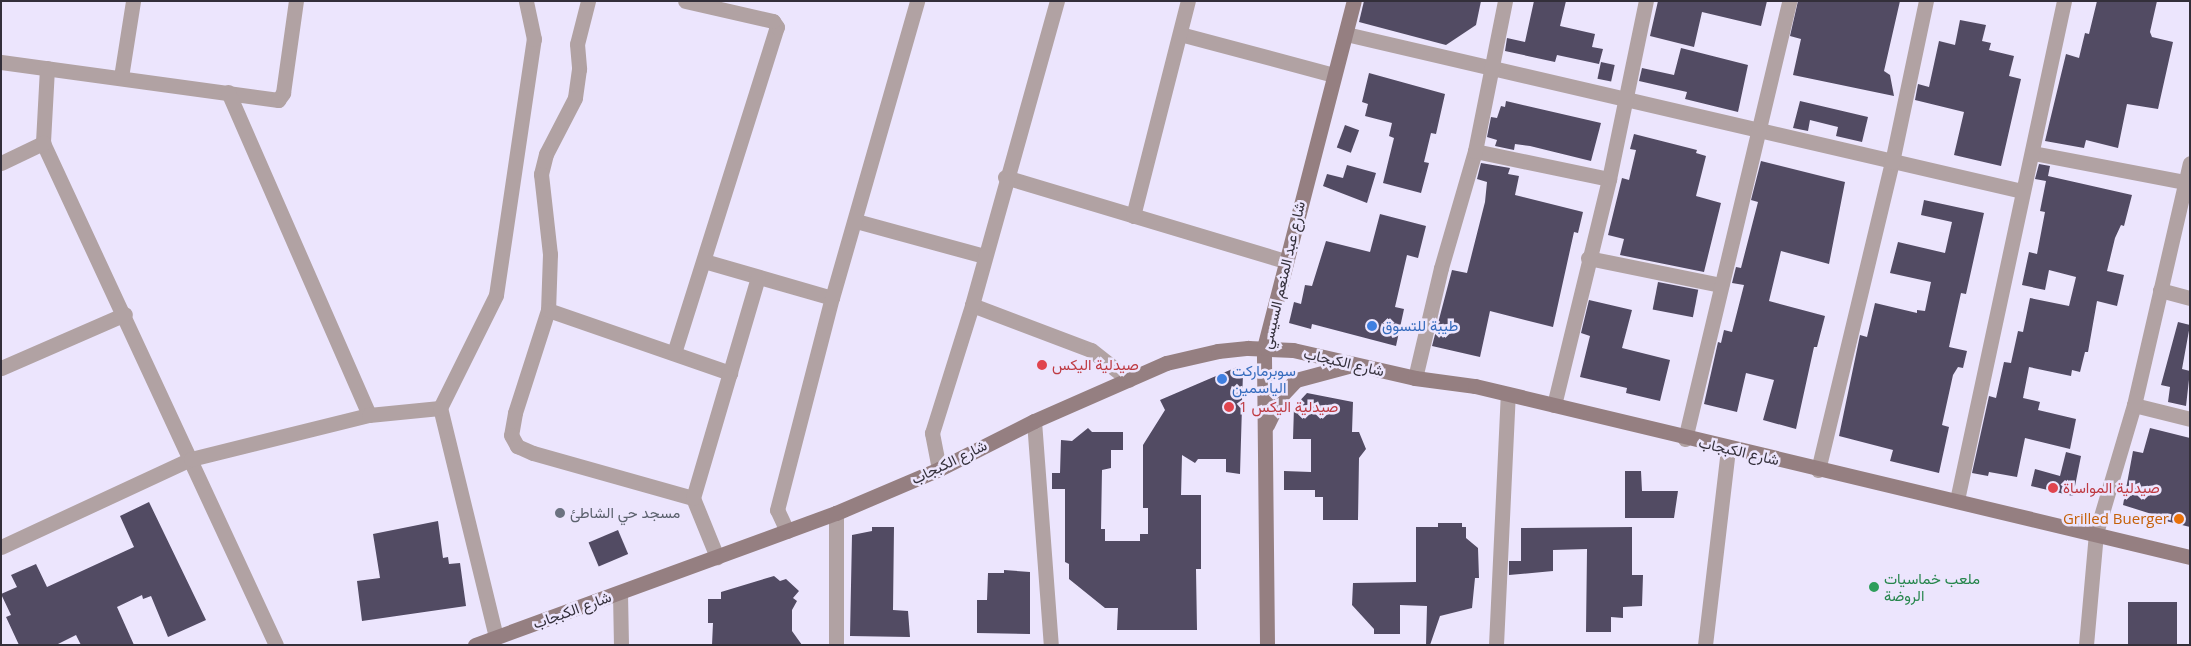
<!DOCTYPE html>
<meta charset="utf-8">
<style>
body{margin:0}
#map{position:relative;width:2191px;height:646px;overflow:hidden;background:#ece5fd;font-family:"Open Sans",Vazirmatn,sans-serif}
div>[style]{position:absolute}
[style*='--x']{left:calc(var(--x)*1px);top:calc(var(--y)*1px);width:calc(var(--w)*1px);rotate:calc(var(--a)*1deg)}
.building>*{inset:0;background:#524b63;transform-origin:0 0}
.street>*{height:15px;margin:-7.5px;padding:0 7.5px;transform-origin:7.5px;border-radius:7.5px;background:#b1a2a3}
.secondary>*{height:15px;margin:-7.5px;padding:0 7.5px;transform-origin:7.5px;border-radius:7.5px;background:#957f81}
.dots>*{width:14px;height:14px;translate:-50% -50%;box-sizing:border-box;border:2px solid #ece5fd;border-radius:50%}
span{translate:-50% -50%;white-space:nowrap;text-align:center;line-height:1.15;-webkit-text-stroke:5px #ece5fd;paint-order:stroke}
.street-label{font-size:15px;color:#332f3a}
.shop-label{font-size:15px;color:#366cbe}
.left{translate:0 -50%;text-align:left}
.health-label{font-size:15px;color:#be3a42}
.worship-label{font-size:15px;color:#5b616d}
.food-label{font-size:15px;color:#c56008}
.right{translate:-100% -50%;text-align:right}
.leisure-label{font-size:15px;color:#27864d}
.frame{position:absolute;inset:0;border:2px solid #332f3a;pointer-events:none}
</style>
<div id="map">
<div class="building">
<i style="clip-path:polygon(1364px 1px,1481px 1px,1476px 25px,1446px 45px,1359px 22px)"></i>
<i style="clip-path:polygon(1534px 1px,1566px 1px,1560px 26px,1595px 34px,1592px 47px,1603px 49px,1599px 64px,1557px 55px,1555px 62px,1505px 51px,1507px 38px,1525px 42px)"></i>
<i style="clip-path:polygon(1658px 1px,1767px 1px,1761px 26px,1702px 12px,1694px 47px,1650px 36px)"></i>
<i style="clip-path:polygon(1798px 1px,1900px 1px,1884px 71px,1890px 75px,1894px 96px,1793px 75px,1801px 39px,1790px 36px)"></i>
<i style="clip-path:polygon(2097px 1px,2157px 1px,2150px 32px,2152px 37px,2173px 42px,2158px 109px,2127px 104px,2118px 148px,2086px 140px,2084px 148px,2045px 141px,2066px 54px,2079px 58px,2085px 33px,2089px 34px)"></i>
<i style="clip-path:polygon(1960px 20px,1986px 25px,1982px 41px,1991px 43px,1989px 50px,2014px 56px,2009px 76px,2021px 79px,2001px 166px,1954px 155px,1964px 112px,1915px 100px,1918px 84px,1929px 87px,1939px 41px,1955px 45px)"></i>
<i style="clip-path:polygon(1681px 48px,1748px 65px,1738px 112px,1685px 99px,1687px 92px,1639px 81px,1642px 68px,1674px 75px)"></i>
<i style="left:1601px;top:62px;width:14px;height:17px;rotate:12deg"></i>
<i style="clip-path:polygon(1369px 73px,1445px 94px,1436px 134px,1431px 133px,1424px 162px,1429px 163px,1421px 193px,1383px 183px,1394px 138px,1389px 136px,1392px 123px,1365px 116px,1368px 104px,1362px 102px)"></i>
<i style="clip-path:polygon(1506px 101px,1601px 123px,1591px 161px,1530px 146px,1515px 144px,1514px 150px,1495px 146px,1497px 140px,1487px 137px,1491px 117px,1497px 118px,1501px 106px,1505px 107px)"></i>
<i style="clip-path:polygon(1800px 101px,1868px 117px,1862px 142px,1836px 136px,1838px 127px,1810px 120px,1808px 131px,1793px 128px)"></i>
<i style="left:1345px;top:125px;width:15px;height:24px;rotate:20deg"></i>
<i style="clip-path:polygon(1634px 134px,1697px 150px,1696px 153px,1706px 156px,1696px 196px,1721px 203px,1704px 272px,1620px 255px,1624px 239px,1608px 235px,1622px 178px,1629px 180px,1636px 150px,1630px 149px)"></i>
<i style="clip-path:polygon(1761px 161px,1845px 182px,1829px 264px,1781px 251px,1769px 301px,1825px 316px,1817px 347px,1814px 347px,1796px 429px,1763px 420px,1774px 380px,1746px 373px,1737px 412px,1704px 404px,1718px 342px,1721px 343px,1724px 330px,1732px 332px,1744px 285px,1732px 283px,1736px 267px,1741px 268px,1758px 202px,1751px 200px)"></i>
<i style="clip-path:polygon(1481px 163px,1510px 168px,1508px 174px,1519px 176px,1515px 195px,1583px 212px,1578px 233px,1574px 232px,1553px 327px,1490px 311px,1480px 357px,1432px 346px,1452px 270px,1467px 273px,1485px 202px,1487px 182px,1477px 179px)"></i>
<i style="clip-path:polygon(2039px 164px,2050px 166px,2048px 176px,2132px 195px,2124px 226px,2121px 225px,2115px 238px,2107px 271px,2124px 275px,2117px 306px,2097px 301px,2088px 352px,2085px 352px,2080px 372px,2072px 370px,2071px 376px,2029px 367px,2023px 398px,2040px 402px,2038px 410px,2076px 419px,2070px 449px,2025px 438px,2017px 477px,1989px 472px,1988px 476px,1972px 473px,1989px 396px,1996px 398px,2004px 362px,2011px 363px,2018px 331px,2023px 332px,2030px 298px,2069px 306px,2076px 277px,2049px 270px,2045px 290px,2022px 285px,2029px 252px,2037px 254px,2045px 212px,2040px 211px,2046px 181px,2035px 179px)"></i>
<i style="clip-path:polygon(1347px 165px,1376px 173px,1367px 203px,1323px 186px,1327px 174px,1343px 178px)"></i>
<i style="clip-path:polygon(1924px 200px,1984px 213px,1966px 294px,1961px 293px,1949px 347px,1967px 351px,1963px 368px,1958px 367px,1953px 375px,1942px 425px,1949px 427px,1939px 473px,1890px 461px,1893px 450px,1839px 436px,1860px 335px,1867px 337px,1875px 303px,1917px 313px,1917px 310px,1925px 311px,1931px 282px,1890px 273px,1898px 242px,1945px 253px,1952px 222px,1921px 215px)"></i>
<i style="clip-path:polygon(1380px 214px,1426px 226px,1418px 258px,1407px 255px,1395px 307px,1404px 309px,1396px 346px,1312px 324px,1311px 329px,1289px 323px,1294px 302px,1301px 304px,1305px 285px,1312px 286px,1326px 241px,1370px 252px)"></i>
<i style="left:1658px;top:282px;width:41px;height:28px;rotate:11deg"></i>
<i style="clip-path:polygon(1589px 300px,1632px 310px,1622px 348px,1670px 360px,1660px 401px,1626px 393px,1627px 388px,1580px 377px,1590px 336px,1581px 333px)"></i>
<i style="clip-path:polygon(2178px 322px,2190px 325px,2182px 369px,2190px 371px,2186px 406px,2168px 402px,2170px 387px,2161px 385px)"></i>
<i style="clip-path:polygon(1237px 367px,1243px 372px,1240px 474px,1226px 472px,1226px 459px,1198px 459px,1195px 463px,1182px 455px,1181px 495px,1201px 495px,1201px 569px,1196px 569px,1197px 630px,1117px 630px,1118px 608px,1105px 608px,1069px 579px,1069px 564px,1065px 562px,1065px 489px,1052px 489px,1052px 473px,1060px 473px,1061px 440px,1072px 441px,1088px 428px,1092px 432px,1123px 432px,1123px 450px,1111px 450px,1111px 468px,1102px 470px,1101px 529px,1105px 529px,1105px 541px,1140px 541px,1140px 534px,1148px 534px,1148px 508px,1143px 508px,1143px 445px,1165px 410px,1160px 400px)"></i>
<i style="clip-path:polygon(1307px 393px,1353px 402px,1352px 432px,1359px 432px,1366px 449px,1359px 458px,1358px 520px,1323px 520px,1323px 497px,1315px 497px,1315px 490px,1284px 490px,1284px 471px,1311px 472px,1311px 439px,1293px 439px,1294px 407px)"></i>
<i style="clip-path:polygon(2150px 428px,2190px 438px,2190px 527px,2158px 519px,2158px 516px,2123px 505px,2133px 451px,2143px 453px)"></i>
<i style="clip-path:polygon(2066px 452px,2081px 456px,2073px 496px,2031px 486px,2035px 469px,2060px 476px)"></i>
<i style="clip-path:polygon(1625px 471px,1641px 471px,1642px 491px,1678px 491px,1674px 518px,1625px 518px)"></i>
<i style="clip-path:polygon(149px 502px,206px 620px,168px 637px,151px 596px,143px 599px,142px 595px,117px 607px,134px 645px,81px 645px,76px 635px,56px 645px,19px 645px,6px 617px,11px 615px,1px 594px,17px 587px,11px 575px,36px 564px,47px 587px,134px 547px,120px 516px)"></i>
<i style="clip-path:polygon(438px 521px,443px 558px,448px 557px,449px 564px,460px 563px,466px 606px,362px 621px,357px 581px,380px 578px,373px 534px)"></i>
<i style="clip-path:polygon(1438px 523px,1462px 523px,1462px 527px,1466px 527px,1466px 538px,1478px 548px,1479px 578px,1475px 578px,1472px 608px,1440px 616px,1430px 645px,1426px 645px,1427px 606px,1400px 605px,1400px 634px,1374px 634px,1374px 629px,1352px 605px,1353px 583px,1416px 582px,1416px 527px,1438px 527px)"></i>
<i style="clip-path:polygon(872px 527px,894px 527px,893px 610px,908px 611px,910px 637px,850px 636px,852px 535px,872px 531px)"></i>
<i style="clip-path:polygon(1632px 527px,1632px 575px,1643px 575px,1642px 606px,1623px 607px,1623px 618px,1611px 617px,1611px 632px,1586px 632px,1587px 549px,1553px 550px,1553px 571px,1509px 575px,1509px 561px,1521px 561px,1521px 528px)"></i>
<i style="left:618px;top:530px;width:26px;height:32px;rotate:67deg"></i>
<i style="clip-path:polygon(1004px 570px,1030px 572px,1030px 634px,977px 633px,977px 600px,987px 600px,988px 573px,1004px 573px)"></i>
<i style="clip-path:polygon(774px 576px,780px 581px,786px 579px,799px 591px,793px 598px,797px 601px,792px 610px,792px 631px,802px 645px,712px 645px,713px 623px,708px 623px,708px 599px,721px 599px,721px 592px)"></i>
<i style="left:2128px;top:602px;width:49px;height:43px"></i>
</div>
<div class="street">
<i style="--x:588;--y:1;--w:44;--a:104.3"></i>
<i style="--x:577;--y:44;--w:25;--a:85"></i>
<i style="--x:579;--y:69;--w:29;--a:98"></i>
<i style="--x:575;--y:98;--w:63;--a:117.4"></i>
<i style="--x:546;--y:154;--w:21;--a:104"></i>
<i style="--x:541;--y:174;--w:81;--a:83.6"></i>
<i style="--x:550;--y:254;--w:56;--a:92"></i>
<i style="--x:548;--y:310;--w:108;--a:107.8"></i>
<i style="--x:515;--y:413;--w:22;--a:100"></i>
<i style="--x:511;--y:435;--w:13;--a:61"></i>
<i style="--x:517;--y:446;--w:17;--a:24"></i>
<i style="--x:533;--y:453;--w:166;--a:15.7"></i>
<i style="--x:693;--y:498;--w:64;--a:67.9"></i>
<i style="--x:1180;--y:34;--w:159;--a:14.9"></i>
<i style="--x:1346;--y:34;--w:694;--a:13.08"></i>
<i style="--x:1;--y:62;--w:280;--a:7.8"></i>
<i style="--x:278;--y:100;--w:9;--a:-54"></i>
<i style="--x:283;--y:93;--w:93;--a:-82"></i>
<i style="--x:47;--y:68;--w:75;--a:93.1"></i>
<i style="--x:43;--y:143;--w:553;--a:65.1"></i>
<i style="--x:121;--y:77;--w:77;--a:-81"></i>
<i style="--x:228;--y:92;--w:352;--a:66.4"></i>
<i style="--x:1475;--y:151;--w:137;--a:11.8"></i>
<i style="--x:2033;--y:153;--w:155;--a:10.8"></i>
<i style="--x:1;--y:163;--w:47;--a:-25.5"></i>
<i style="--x:1005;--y:177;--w:292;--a:16.7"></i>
<i style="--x:1133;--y:216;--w:222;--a:-75.7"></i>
<i style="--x:856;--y:221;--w:133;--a:15.3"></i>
<i style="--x:1588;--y:258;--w:136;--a:11.5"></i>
<i style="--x:704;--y:261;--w:133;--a:16.1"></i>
<i style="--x:2160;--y:290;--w:31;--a:15"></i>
<i style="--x:972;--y:305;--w:127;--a:20.7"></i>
<i style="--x:1091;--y:350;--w:48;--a:38.3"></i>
<i style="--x:548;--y:310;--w:193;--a:19.1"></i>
<i style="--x:674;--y:353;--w:342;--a:-72.5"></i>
<i style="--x:777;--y:27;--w:7;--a:-124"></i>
<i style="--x:773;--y:21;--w:90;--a:-167.2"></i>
<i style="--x:1;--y:368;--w:135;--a:-23.5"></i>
<i style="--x:1415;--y:378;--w:113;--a:-76.7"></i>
<i style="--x:1441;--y:268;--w:122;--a:-73.8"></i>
<i style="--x:1475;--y:151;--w:153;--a:-78.7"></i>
<i style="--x:1554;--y:405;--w:233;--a:-76.3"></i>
<i style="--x:1609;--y:179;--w:182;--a:-78.3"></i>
<i style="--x:2134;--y:405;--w:58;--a:14"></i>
<i style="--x:1034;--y:421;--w:225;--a:85.7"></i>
<i style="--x:1685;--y:439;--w:450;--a:-76.6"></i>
<i style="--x:939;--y:469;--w:37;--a:-101"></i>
<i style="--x:932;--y:433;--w:134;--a:-72.6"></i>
<i style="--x:972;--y:305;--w:316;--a:-74.4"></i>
<i style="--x:1818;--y:470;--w:317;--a:-76.5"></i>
<i style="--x:1892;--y:162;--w:165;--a:-78.1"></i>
<i style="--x:693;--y:498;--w:230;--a:-73.6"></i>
<i style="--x:1957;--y:500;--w:510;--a:-77.9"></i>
<i style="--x:836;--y:513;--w:132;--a:90"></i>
<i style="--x:787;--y:531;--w:23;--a:-115"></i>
<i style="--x:777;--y:510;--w:219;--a:-75.5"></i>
<i style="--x:832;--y:298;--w:309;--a:-74"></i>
<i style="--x:1;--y:547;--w:209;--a:-24.9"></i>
<i style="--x:191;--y:459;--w:183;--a:-13.9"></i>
<i style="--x:369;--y:415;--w:71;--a:-5.6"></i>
<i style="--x:620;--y:593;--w:52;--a:88.9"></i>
<i style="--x:496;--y:637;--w:236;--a:-103.7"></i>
<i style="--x:440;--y:408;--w:126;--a:-63.6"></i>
<i style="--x:496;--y:295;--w:259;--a:-81.6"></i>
<i style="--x:534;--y:39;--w:39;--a:-102"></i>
<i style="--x:1496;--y:645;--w:251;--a:-87.3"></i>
<i style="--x:1705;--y:645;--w:197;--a:-83.3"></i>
<i style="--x:2086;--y:645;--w:112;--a:-84.9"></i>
<i style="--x:2096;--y:533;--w:134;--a:-73.5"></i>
<i style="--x:2134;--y:405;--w:248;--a:-77"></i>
</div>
<div class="secondary">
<i style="--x:1267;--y:425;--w:32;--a:-64"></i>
<i style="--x:1281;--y:396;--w:22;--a:-47"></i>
<i style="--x:1296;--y:380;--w:58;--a:-15"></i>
<i style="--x:475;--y:645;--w:384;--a:-20.1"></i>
<i style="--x:836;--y:513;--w:112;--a:-23.1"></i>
<i style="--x:939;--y:469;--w:106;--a:-26.8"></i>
<i style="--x:1034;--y:421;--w:144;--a:-23.7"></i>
<i style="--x:1166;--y:363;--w:53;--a:-13"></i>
<i style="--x:1218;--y:351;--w:30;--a:-6"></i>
<i style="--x:1248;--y:348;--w:45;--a:2.5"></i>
<i style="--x:1293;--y:350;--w:125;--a:12.9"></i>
<i style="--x:1415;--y:378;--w:61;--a:7.6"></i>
<i style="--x:1475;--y:386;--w:735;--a:13.45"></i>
<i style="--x:1267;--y:645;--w:297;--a:-90.6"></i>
<i style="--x:1264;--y:348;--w:358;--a:-75.5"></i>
</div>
<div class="dots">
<i style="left:1372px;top:326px;background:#3f7fe0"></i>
<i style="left:1042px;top:365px;background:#e0444e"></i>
<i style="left:1222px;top:379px;background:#3f7fe0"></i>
<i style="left:1229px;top:407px;background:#e0444e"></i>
<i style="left:2053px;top:488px;background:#e0444e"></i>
<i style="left:560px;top:513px;background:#6b7280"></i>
<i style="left:2179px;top:519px;background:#e8710a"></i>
<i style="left:1874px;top:587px;background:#2e9e5b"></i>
</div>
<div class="street-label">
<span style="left:1283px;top:275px;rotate:-77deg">شارع عبد المنعم السيسي</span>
<span style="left:1344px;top:362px;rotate:13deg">شارع الكبجاب</span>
<span style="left:1739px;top:451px;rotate:13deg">شارع الكبجاب</span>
<span style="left:949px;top:462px;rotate:-26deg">شارع الكبجاب</span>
<span style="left:572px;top:610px;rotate:-20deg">شارع الكبجاب</span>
</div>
<div class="shop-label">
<span class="left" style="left:1382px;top:326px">طيبة للتسوق</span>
<span class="left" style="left:1232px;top:379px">سوبرماركت<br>الياسمين</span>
</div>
<div class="health-label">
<span class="left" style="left:1052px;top:365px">صيدلية اليكس</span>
<span class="left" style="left:1239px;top:407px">صيدلية اليكس 1</span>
<span class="left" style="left:2063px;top:488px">صيدلية المواساة</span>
</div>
<div class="worship-label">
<span class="left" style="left:570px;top:513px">مسجد حي الشاطئ</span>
</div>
<div class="food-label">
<span class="right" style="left:2169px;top:519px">Grilled Buerger</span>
</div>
<div class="leisure-label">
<span class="left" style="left:1884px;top:587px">ملعب خماسيات<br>الروضة</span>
</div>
<div class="frame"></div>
</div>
